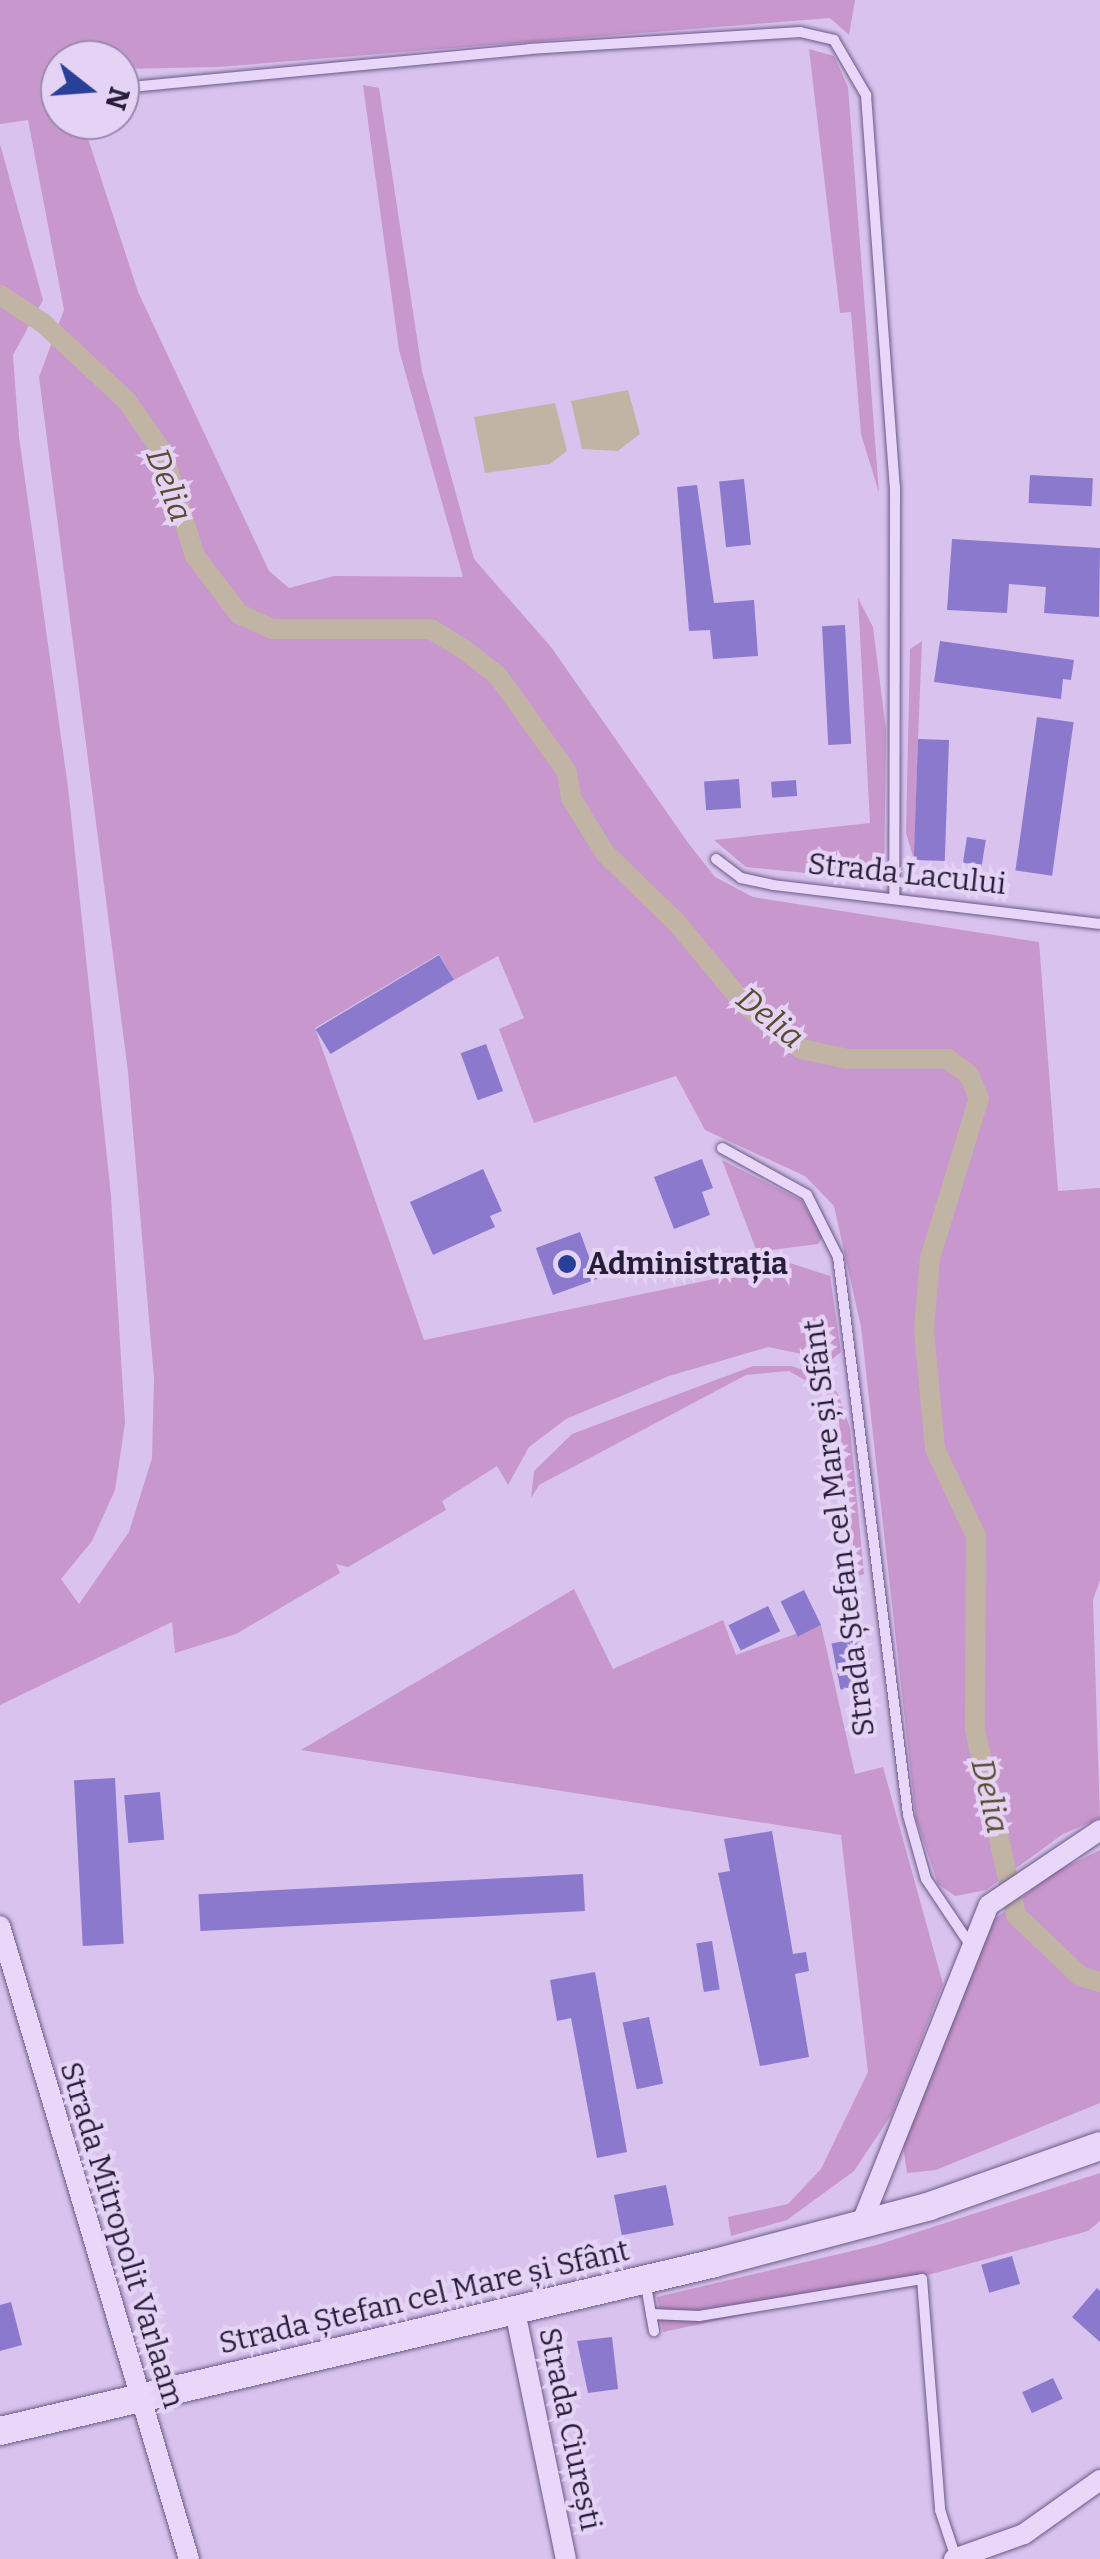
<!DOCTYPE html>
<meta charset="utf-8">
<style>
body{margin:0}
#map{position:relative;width:1100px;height:2559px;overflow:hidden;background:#d9c3ee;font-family:Bitter,serif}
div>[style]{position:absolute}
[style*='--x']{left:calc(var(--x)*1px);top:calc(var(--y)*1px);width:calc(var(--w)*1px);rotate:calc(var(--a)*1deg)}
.green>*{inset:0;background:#c897cd}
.water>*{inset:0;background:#c1b4a5}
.canal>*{height:20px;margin:-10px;padding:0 10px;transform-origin:10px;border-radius:10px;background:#c1b4a5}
.building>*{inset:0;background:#8b79cd;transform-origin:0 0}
.roads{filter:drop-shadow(0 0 2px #6a5a89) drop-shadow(0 0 2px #6a5a89)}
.service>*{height:10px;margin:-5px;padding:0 5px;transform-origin:5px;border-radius:5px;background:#e8d7f9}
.minor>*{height:20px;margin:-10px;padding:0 10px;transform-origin:10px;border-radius:10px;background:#e8d7f9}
.secondary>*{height:28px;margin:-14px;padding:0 14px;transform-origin:14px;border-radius:14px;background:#e8d7f9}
.dots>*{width:28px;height:28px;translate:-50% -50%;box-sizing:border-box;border:5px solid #e5d3f6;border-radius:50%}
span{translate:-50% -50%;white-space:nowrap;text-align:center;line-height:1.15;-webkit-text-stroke:8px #e5d3f6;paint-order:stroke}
.street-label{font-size:30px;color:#261e39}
.poi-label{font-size:30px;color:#261e39;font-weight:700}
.left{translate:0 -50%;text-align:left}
.water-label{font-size:32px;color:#594d2d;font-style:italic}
.north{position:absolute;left:40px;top:40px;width:100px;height:100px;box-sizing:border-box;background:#e5d3f6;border:2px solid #998baa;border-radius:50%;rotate:107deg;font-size:28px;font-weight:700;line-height:40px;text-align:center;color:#261e39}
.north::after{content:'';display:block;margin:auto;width:35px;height:45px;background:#294099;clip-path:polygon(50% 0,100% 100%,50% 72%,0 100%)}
</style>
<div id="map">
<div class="green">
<i style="clip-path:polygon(0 0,855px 0,849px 35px,830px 18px,218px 67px,120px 69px,120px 60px,60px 60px,60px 120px,82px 120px,138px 292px,269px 571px,289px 588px,334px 576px,463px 577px,399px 350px,363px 85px,379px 88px,422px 371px,474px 559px,551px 647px,689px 844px,715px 877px,753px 897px,1039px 942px,1058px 1191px,1100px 1188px,1100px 1580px,1093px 1600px,1100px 1818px,1063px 1834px,986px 1890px,955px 1896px,938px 1884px,916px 1819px,861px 1327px,834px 1206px,805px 1176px,705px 1130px,676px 1076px,534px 1123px,499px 1029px,524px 1018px,498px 956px,454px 980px,439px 954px,315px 1028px,424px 1340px,790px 1263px,830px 1276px,841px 1352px,831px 1360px,768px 1347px,669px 1376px,566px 1419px,529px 1447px,508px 1485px,497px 1466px,442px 1501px,446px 1510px,348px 1567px,336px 1564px,340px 1573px,236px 1634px,175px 1653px,172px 1622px,0 1705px,0 144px,43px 300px,13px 355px,19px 437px,68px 787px,111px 1196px,125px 1423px,115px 1490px,92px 1541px,61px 1579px,79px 1604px,129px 1532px,152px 1458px,154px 1378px,128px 1072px,39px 377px,64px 310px,28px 120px,0 124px)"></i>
<i style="clip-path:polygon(809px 49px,834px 56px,848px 87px,879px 493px,861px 434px,851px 312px,840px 313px)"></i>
<i style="clip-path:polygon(858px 598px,873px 627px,886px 730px,884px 881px,746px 867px,714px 840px,870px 823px)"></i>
<i style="clip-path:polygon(922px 641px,918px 739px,914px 860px,906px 833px,910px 649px)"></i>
<i style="clip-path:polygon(722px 1160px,801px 1200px,823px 1236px,818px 1244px,757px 1252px)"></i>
<i style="clip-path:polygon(753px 1366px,792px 1366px,823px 1378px,838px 1394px,850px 1428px,864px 1574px,852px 1577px,841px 1560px,854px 1553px,839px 1422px,822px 1390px,789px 1371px,746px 1375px,539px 1485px,531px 1498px,534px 1471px,572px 1434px)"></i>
<i style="clip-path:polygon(574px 1589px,613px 1669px,723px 1620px,736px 1655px,821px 1625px,855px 1774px,883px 1767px,943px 1984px,892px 2114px,854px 2171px,787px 2220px,731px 2236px,728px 2217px,788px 2204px,821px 2169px,868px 2072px,841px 1835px,301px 1750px)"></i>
<i style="clip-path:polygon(1100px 1850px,1100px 2103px,936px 2170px,907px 2173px,903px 2145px,991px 1922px,1053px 1873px)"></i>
<i style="clip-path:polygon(1100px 2173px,1100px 2221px,1088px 2231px,917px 2278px,663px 2332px,657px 2297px,877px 2245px)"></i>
</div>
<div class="water">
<i style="clip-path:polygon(628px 390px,640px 434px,618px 451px,582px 449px,571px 401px)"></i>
<i style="clip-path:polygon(555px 403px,567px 451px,550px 464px,485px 473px,474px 417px)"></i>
</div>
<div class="canal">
<i style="--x:0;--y:295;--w:51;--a:33.1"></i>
<i style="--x:43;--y:323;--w:113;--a:42.9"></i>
<i style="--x:126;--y:400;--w:62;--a:54.8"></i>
<i style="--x:162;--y:451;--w:110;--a:72.6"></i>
<i style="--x:195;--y:556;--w:73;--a:52.8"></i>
<i style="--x:239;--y:614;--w:37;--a:24"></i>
<i style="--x:273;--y:629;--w:158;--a:0"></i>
<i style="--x:431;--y:629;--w:40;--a:32"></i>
<i style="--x:465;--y:650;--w:42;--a:38.2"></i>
<i style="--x:498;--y:676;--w:118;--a:54.3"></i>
<i style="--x:567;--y:772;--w:26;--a:81"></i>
<i style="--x:571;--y:798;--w:65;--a:58.3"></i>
<i style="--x:605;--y:853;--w:100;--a:44.2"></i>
<i style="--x:677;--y:923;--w:105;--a:50.4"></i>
<i style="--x:744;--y:1004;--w:73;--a:38.3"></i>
<i style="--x:801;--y:1049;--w:48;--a:12"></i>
<i style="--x:848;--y:1059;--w:100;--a:0"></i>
<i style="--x:948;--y:1059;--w:26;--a:37"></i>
<i style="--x:969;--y:1075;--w:25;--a:67"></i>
<i style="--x:979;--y:1098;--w:167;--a:107"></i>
<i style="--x:930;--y:1258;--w:72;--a:94.8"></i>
<i style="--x:924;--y:1330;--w:120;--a:84.7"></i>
<i style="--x:935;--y:1449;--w:96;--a:64.8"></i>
<i style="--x:976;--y:1536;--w:194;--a:90.3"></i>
<i style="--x:975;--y:1730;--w:189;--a:77.5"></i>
<i style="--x:1016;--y:1915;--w:88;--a:43.6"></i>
<i style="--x:1080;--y:1976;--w:21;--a:17"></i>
</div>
<div class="building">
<i style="left:1030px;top:475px;width:63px;height:28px;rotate:3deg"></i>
<i style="left:744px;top:479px;width:66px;height:25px;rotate:84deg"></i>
<i style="clip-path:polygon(697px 485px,714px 603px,754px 600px,758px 656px,713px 659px,710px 630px,689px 631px,677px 487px)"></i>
<i style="clip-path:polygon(952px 539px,1100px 548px,1099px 617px,1044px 613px,1046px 587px,1009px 584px,1007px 613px,947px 610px)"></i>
<i style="left:845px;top:625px;width:119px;height:23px;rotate:87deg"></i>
<i style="clip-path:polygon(940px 641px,1074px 660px,1071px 680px,1063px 679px,1061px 699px,934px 682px)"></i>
<i style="left:1037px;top:717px;width:37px;height:155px;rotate:8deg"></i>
<i style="left:918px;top:739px;width:31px;height:121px;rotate:2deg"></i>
<i style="left:739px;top:779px;width:29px;height:35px;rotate:86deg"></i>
<i style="left:796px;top:780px;width:16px;height:25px;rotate:86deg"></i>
<i style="left:967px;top:837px;width:19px;height:26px;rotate:9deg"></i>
<i style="left:439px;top:955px;width:29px;height:144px;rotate:59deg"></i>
<i style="left:486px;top:1044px;width:50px;height:27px;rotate:70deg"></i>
<i style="clip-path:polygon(702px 1159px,713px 1188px,702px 1192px,710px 1215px,674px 1229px,654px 1177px)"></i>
<i style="clip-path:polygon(483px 1169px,502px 1211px,490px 1216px,495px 1227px,433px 1255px,410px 1202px)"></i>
<i style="left:580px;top:1232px;width:50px;height:47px;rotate:70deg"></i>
<i style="left:804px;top:1590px;width:39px;height:26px;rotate:64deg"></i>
<i style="left:768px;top:1606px;width:28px;height:44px;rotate:64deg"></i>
<i style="left:860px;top:1638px;width:47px;height:29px;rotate:79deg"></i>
<i style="left:115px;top:1778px;width:166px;height:41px;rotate:87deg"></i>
<i style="left:160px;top:1792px;width:48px;height:36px;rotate:85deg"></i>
<i style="clip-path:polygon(772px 1831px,793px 1954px,806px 1952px,809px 1971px,795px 1974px,809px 2057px,760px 2066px,718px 1873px,730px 1871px,724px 1839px)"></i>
<i style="left:583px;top:1874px;width:37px;height:385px;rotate:87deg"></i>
<i style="left:712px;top:1941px;width:49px;height:16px;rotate:81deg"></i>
<i style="clip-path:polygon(595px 1972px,627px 2152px,597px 2158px,571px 2018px,557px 2021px,550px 1980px)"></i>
<i style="left:649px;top:2017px;width:68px;height:27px;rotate:78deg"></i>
<i style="left:666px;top:2185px;width:41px;height:53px;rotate:79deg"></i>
<i style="left:1012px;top:2256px;width:29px;height:32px;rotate:74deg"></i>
<i style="clip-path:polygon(1097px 2288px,1100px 2291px,1100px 2342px,1072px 2317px)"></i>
<i style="clip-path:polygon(11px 2302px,22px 2345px,0 2351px,0 2305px)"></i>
<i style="clip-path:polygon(612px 2337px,618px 2389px,588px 2393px,577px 2341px)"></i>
<i style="left:1053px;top:2378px;width:23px;height:34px;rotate:65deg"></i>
</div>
<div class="roads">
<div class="service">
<i style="--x:120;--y:88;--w:411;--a:-5.4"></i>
<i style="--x:529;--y:49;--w:272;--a:-3.6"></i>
<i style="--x:800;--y:32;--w:35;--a:13"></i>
<i style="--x:834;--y:40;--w:64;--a:59.8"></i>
<i style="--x:866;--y:95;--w:393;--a:85.8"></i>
<i style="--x:895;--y:487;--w:409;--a:90.1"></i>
<i style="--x:716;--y:859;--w:31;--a:37"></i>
<i style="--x:741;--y:878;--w:33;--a:12"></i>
<i style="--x:773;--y:885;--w:329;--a:6.8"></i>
<i style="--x:722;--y:1148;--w:97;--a:28.9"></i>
<i style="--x:807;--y:1195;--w:69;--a:63.4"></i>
<i style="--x:838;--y:1257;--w:562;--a:82.85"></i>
<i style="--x:908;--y:1815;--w:66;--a:74.3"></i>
<i style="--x:926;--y:1879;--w:77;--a:56.1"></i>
<i style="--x:645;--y:2280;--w:52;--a:80"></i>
<i style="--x:651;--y:2314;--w:48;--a:2.4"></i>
<i style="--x:699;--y:2316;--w:226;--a:-9.4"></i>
<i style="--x:922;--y:2279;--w:232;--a:85.5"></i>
<i style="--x:940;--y:2510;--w:51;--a:71.6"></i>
</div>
<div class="minor">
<i style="--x:0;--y:1926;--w:661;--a:73.38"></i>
<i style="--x:862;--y:2222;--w:341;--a:-68.2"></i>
<i style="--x:989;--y:1905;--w:134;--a:-34"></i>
<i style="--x:515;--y:2311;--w:253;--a:78.4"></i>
<i style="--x:954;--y:2559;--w:74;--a:-19.7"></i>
<i style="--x:1024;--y:2534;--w:93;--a:-35.4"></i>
</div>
<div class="secondary">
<i style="--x:0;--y:2431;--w:734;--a:-13.22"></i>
<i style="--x:715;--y:2263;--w:222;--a:-14.8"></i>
<i style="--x:930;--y:2206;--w:180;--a:-19.4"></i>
</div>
</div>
<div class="dots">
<i style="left:567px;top:1264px;background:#294099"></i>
</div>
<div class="street-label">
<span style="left:907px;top:874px;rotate:6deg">Strada Lacului</span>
<span style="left:839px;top:1528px;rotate:-97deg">Strada Ștefan cel Mare și Sfânt</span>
<span style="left:122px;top:2235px;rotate:73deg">Strada Mitropolit Varlaam</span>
<span style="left:424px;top:2297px;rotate:-13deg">Strada Ștefan cel Mare și Sfânt</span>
<span style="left:570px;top:2429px;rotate:78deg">Strada Ciurești</span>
</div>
<div class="poi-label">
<span class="left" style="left:587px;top:1264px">Administrația</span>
</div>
<div class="water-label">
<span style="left:169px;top:485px;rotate:69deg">Delia</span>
<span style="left:770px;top:1018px;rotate:39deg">Delia</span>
<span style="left:990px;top:1796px;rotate:77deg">Delia</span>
</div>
<div class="north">N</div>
</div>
